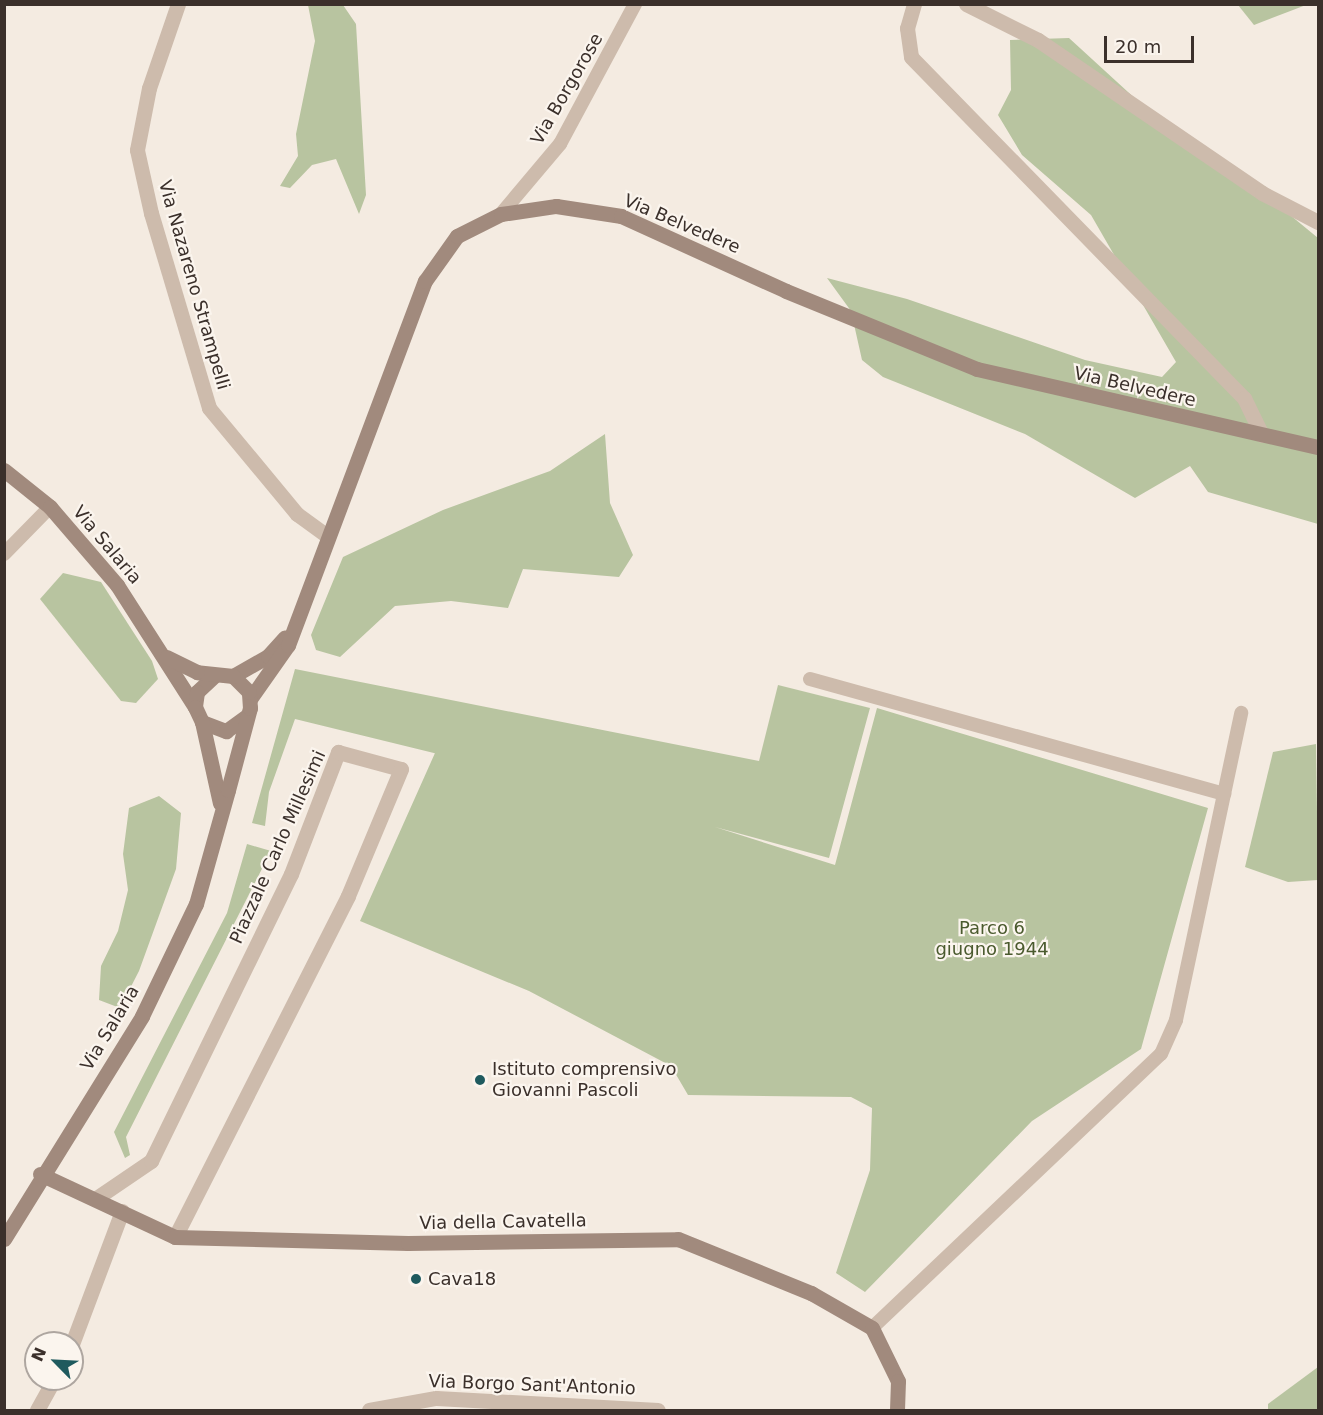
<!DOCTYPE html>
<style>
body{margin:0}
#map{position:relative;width:1323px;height:1415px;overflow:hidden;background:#f4ebe1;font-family:"DejaVu Sans",sans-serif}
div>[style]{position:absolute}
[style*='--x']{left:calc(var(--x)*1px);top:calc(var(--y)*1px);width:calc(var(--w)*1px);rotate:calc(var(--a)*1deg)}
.green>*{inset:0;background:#b8c4a0}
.lane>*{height:14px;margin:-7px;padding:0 7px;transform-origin:7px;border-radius:7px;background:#cdbbac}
.street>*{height:15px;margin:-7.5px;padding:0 7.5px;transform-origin:7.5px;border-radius:7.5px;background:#cdbbac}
.secondary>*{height:15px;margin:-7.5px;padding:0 7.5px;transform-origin:7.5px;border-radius:7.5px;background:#a18a7d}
.dots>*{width:16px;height:16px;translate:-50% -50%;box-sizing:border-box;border:3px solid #fbf5ee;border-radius:50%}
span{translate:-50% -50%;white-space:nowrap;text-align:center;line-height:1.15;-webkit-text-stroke:4.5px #fbf5ee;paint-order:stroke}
.street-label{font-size:18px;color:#3b302b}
.park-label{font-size:18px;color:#4a5a2e}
.poi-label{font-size:18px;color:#3b302b}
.left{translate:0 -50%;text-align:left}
.frame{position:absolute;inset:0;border:6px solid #3b302b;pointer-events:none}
.north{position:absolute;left:24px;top:1331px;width:60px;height:60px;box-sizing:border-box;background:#fbf5ee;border:2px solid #aea6a0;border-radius:50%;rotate:294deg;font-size:16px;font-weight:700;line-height:24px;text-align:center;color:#3b302b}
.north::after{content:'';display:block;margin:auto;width:21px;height:27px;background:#1f5a5e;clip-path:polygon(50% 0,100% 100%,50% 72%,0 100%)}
.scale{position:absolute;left:1104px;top:36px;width:90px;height:27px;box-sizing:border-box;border:3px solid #3b302b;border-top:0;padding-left:8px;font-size:18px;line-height:21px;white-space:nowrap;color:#3b302b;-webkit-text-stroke:4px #fbf5ee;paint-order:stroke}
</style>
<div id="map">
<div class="green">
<i style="clip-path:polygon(308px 5px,343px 5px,356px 24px,366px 195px,359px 214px,336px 159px,312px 165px,290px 188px,280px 186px,298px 156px,296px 134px,315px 41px)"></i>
<i style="clip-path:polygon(1238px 5px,1306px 5px,1254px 25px)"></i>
<i style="clip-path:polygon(1069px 38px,1152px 114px,1245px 178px,1318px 238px,1318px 524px,1208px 492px,1190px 466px,1135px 498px,1025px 434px,883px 377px,862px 360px,851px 311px,827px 278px,907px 299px,1085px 360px,1162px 377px,1176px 362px,1091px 215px,1022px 155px,998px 115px,1011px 90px,1010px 40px)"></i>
<i style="clip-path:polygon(605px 434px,610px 503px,633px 555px,619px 577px,523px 569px,508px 608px,451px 601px,395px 606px,340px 657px,316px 650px,311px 635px,343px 557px,443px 510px,550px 471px)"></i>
<i style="clip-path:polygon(63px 573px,101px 582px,152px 661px,158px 679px,136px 703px,121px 701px,40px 599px)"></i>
<i style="clip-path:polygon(295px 669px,759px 761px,778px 685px,870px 708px,829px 858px,715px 827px,835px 865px,877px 708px,1208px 808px,1141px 1049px,1032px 1121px,865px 1292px,836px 1273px,870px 1170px,872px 1108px,851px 1097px,688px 1095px,671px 1066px,529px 991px,360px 921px,435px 753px,536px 778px,295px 719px,269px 792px,265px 826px,252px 823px)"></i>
<i style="clip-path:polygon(1316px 744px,1318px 880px,1288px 882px,1245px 867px,1273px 752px)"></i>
<i style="clip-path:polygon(159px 796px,181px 813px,176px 869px,139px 971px,120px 1008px,99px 1000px,101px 966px,118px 931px,128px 890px,123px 854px,129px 808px)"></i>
<i style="clip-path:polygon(247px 844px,271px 851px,126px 1137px,130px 1155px,125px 1158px,114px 1132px,227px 913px)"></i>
<i style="clip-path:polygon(1318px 1367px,1318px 1410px,1268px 1410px,1268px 1404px)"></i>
</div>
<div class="lane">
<i style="--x:501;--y:214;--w:92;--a:-49.9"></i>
<i style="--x:560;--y:144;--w:159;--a:-61.8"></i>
<i style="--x:4;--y:554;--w:66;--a:-45.6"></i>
<i style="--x:810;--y:679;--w:430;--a:15.5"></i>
<i style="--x:872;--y:1328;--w:398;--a:-43.5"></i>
<i style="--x:1161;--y:1054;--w:37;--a:-66"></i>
<i style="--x:1176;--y:1020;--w:314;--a:-78"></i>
</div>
<div class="street">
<i style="--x:178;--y:4;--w:89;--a:109"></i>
<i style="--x:149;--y:88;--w:63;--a:101"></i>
<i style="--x:137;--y:150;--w:65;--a:77.5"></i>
<i style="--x:151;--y:213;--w:203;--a:73.4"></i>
<i style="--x:209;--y:408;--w:138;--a:50.3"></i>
<i style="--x:297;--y:514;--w:37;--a:36"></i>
<i style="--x:914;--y:4;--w:25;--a:106"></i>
<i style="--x:907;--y:28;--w:29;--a:82"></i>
<i style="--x:911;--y:57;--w:477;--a:45.7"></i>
<i style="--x:1244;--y:398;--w:41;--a:64.1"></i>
<i style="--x:966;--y:4;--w:80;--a:26.6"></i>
<i style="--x:1038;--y:40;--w:271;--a:34.3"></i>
<i style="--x:1262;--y:193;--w:63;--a:27.4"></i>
<i style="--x:95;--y:1199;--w:68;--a:-34.2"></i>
<i style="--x:151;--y:1161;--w:319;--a:-64"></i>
<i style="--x:291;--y:874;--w:131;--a:-68.9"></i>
<i style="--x:338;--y:752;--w:65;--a:15.1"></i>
<i style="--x:401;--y:769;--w:138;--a:112.7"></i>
<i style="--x:348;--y:896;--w:382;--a:116.9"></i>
<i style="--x:72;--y:1344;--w:142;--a:-69.4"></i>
<i style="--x:37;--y:1410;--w:35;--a:-61"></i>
<i style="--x:369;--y:1410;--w:68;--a:-10.2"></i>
<i style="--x:436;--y:1398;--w:222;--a:3.1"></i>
</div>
<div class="secondary">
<i style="--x:4;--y:470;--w:59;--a:38.8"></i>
<i style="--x:50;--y:507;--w:103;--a:49.3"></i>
<i style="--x:117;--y:585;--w:145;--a:57.4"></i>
<i style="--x:214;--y:676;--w:23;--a:137"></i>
<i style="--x:197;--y:692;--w:15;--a:98"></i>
<i style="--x:195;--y:707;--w:17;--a:65"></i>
<i style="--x:202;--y:722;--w:26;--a:21"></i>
<i style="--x:226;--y:731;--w:26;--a:-36"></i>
<i style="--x:233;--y:676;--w:40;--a:-29.7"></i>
<i style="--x:268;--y:656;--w:25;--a:-48"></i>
<i style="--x:250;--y:699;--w:66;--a:-54.9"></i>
<i style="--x:288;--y:645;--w:389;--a:-69.4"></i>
<i style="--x:425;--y:281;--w:55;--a:-54.6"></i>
<i style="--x:457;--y:236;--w:49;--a:-26.6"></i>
<i style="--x:501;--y:214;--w:56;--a:-8.3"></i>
<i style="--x:556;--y:206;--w:66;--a:8.7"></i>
<i style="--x:621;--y:216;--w:181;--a:24.4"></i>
<i style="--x:786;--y:291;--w:206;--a:22.2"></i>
<i style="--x:977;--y:369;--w:350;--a:12.9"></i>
<i style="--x:202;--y:722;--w:83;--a:77.5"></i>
<i style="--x:40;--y:1174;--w:149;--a:25"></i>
<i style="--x:175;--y:1237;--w:233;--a:1.5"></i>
<i style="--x:408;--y:1243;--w:270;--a:-0.8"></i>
<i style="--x:678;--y:1239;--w:144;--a:22.1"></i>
<i style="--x:811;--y:1293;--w:70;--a:29.8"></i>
<i style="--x:872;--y:1328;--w:59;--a:63.9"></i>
<i style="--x:898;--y:1381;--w:29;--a:92"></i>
<i style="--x:4;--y:1239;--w:262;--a:-58.2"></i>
<i style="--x:142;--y:1016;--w:124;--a:-64.3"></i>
<i style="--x:196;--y:904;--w:118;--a:-74.3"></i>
<i style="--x:228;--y:790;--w:85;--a:-75"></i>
<i style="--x:250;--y:708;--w:16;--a:-94"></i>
<i style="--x:249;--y:692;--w:23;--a:-135"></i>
<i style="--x:233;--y:676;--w:36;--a:-174"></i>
<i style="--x:197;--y:672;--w:34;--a:-154"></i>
</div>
<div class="dots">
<i style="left:480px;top:1080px;background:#1f5a5e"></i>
<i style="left:416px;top:1279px;background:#1f5a5e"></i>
</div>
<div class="street-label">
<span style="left:567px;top:89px;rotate:-60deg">Via Borgorose</span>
<span style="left:682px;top:224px;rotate:23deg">Via Belvedere</span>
<span style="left:194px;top:285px;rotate:74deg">Via Nazareno Strampelli</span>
<span style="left:1135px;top:387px;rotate:13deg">Via Belvedere</span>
<span style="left:107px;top:545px;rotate:50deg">Via Salaria</span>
<span style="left:278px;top:847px;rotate:-66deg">Piazzale Carlo Millesimi</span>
<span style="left:110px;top:1028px;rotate:-59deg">Via Salaria</span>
<span style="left:503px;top:1222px;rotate:-1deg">Via della Cavatella</span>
<span style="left:532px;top:1385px;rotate:2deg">Via Borgo Sant'Antonio</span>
</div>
<div class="park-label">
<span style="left:992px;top:939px">Parco 6<br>giugno 1944</span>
</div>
<div class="poi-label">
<span class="left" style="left:492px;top:1080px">Istituto comprensivo<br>Giovanni Pascoli</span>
<span class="left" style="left:428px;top:1279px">Cava18</span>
</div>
<div class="frame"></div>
<div class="north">N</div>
<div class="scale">20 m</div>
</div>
